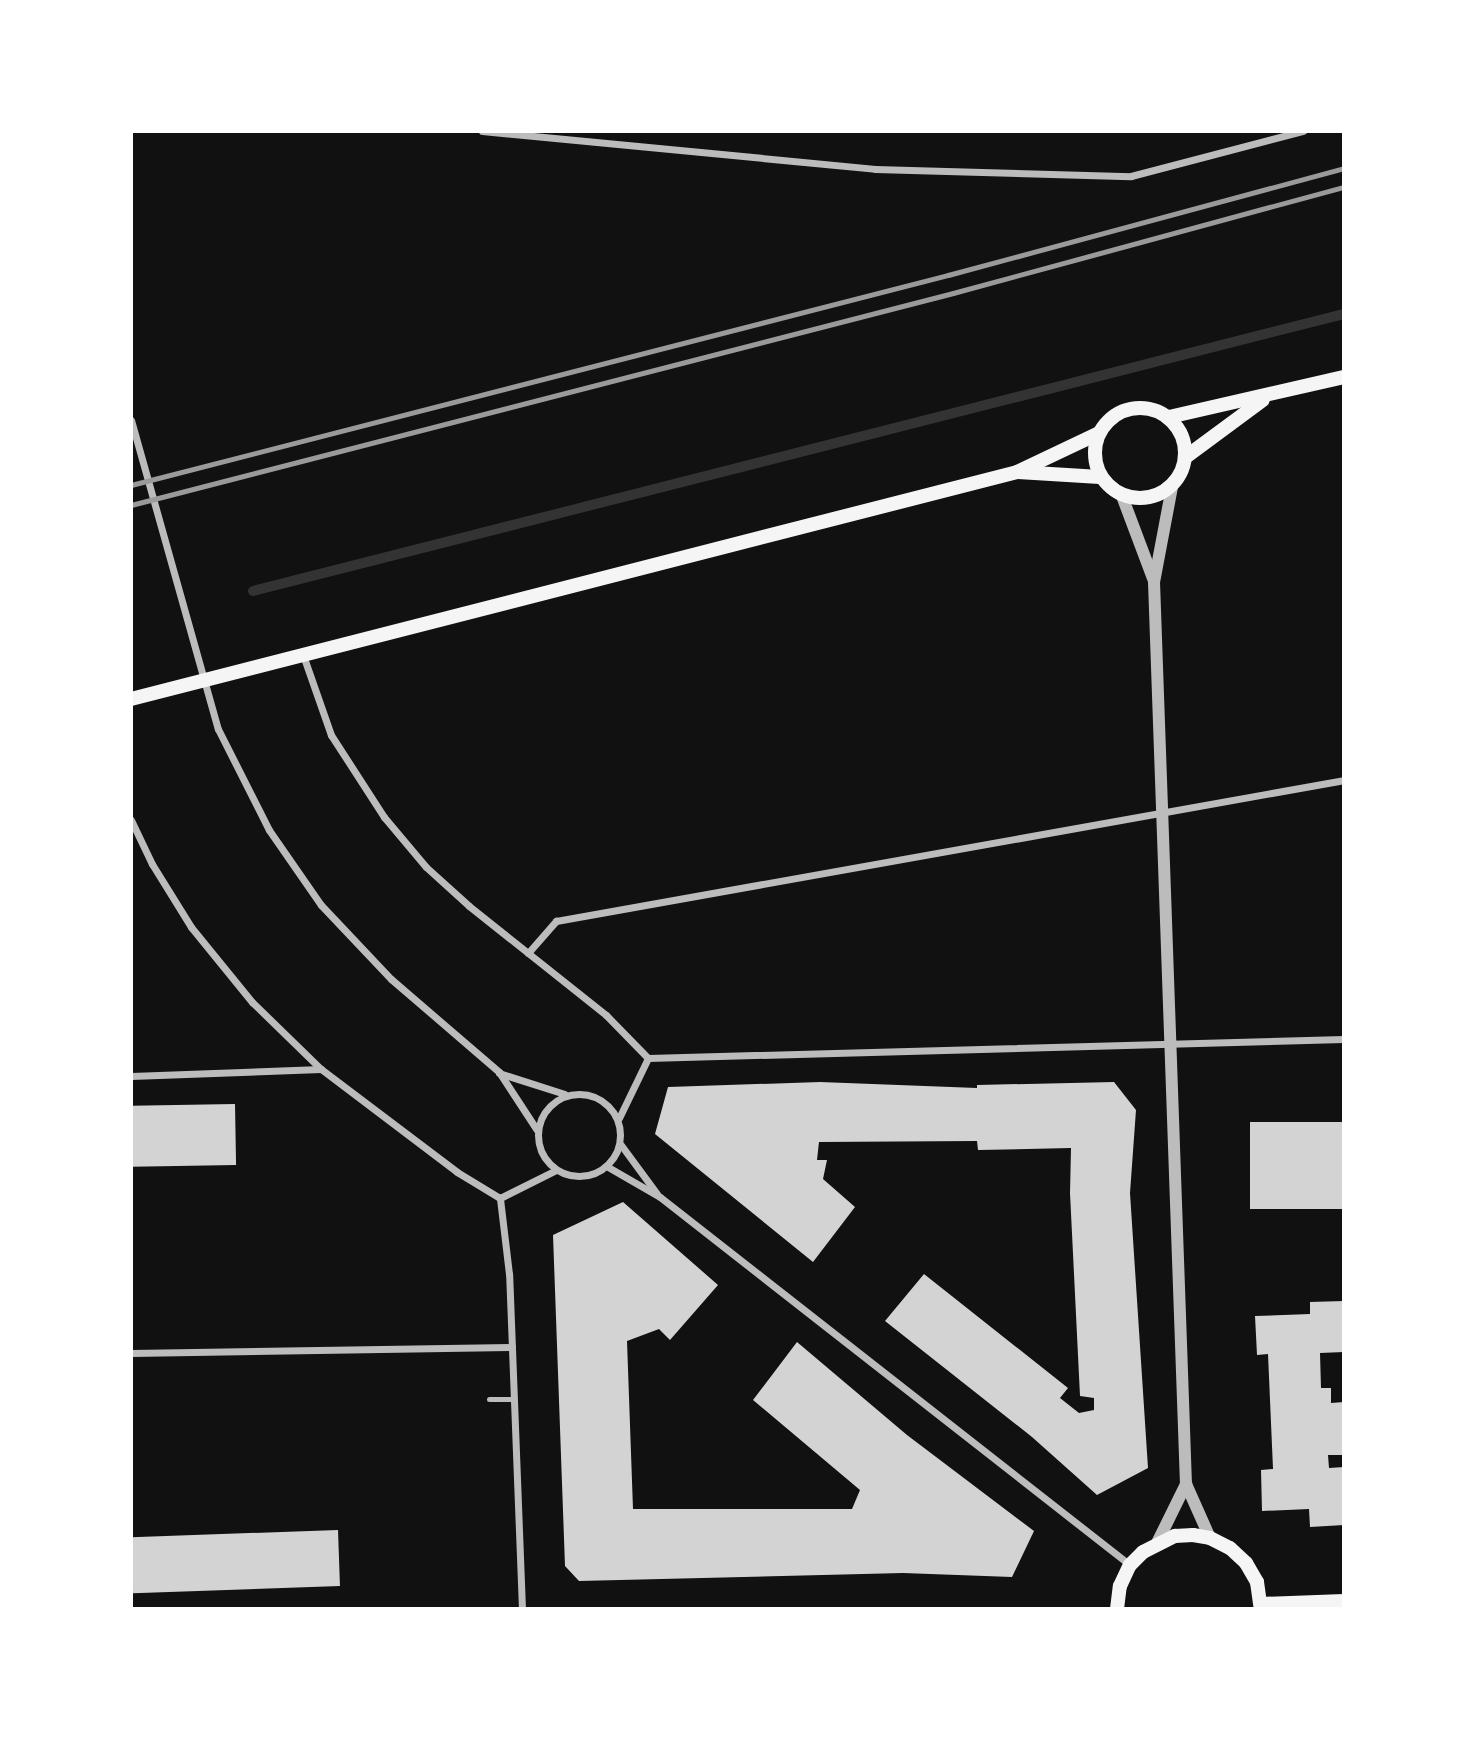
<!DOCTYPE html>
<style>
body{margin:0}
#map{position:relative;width:1475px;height:1740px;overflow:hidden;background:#111;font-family:"Asap Condensed",sans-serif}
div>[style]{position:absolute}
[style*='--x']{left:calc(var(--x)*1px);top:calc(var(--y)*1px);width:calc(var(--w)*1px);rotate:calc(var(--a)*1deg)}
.stream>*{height:10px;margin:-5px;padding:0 5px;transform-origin:5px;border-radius:5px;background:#333}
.building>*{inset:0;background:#d3d3d3;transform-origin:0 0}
.service>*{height:5px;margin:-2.5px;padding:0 2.5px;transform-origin:2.5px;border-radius:2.5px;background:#bcbcbc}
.minor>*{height:7px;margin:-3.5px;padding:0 3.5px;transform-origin:3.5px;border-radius:3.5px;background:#bcbcbc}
.minor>.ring{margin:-3.5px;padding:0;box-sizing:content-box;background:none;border:7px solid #bcbcbc;border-radius:50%}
.tertiary>*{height:12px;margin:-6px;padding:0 6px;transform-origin:6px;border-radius:6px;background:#bcbcbc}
.secondary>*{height:14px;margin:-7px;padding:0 7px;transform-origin:7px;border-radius:7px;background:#f5f5f5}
.secondary>.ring{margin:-7px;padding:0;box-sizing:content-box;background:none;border:14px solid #f5f5f5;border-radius:50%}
.rail>*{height:5px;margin:-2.5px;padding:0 2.5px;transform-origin:2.5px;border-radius:2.5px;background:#9a9a9a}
span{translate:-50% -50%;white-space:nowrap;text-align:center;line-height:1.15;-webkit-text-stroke:5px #fff;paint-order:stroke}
.frame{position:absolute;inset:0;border:133px solid #fff;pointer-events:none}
</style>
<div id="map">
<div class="stream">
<i style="--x:253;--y:591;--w:1126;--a:-14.25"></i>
</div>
<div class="building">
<i style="clip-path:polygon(820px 1082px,977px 1088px,977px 1085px,1114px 1082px,1136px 1110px,1130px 1193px,1148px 1468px,1097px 1495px,1032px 1437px,885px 1321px,924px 1274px,1068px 1388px,1060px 1398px,1079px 1413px,1094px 1410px,1094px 1398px,1080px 1396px,1070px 1193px,1071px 1148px,978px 1150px,977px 1141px,819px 1142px,817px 1160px,827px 1160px,823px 1179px,855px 1207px,813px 1262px,655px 1134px,668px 1087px)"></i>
<i style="left:235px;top:1104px;width:61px;height:104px;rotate:89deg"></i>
<i style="left:1344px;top:1122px;width:87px;height:94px;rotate:90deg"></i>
<i style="clip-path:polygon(623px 1202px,718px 1285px,670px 1340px,659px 1329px,627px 1341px,633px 1509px,852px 1509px,860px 1490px,753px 1400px,797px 1342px,907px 1435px,1034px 1531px,1012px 1577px,903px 1573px,579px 1581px,565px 1566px,553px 1235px)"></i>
<i style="clip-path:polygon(1344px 1301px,1344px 1352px,1320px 1353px,1321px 1388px,1331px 1388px,1331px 1403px,1344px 1402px,1344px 1455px,1328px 1455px,1329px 1468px,1344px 1467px,1344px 1525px,1310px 1527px,1309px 1509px,1262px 1511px,1261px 1470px,1273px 1469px,1268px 1354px,1257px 1355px,1255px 1316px,1310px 1314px,1310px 1302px)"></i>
<i style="left:338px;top:1530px;width:56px;height:207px;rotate:88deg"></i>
</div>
<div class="service">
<i style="--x:489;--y:1399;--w:25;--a:0"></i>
</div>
<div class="minor">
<i style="--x:482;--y:131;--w:395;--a:5.5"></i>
<i style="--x:875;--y:169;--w:256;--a:1.6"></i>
<i style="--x:1131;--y:176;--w:178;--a:-14.7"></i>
<i style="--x:131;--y:420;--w:321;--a:74.3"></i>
<i style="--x:218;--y:729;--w:113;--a:63.2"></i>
<i style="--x:269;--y:830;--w:91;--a:55.3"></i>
<i style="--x:321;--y:905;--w:102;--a:46.6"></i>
<i style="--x:391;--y:979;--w:143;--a:40.7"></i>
<i style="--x:499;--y:1072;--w:69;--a:56.8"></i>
<i style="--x:303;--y:655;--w:85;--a:70.7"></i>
<i style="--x:331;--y:735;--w:98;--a:57.1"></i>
<i style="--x:384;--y:817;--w:65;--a:50"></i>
<i style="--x:426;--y:867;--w:58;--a:42.2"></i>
<i style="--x:469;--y:906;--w:175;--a:38.5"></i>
<i style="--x:606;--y:1015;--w:60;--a:45.7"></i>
<i style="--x:131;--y:820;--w:49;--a:64.5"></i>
<i style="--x:152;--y:864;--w:74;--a:58.2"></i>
<i style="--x:191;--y:927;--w:97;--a:50.9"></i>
<i style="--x:252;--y:1002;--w:96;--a:44.2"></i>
<i style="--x:321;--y:1069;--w:171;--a:37.1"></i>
<i style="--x:457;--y:1172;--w:50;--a:31.2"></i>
<i style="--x:528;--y:953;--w:43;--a:-48.8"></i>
<i style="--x:556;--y:921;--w:801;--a:-10.14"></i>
<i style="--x:648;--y:1058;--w:696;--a:-1.56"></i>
<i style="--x:499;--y:1073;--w:69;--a:17.7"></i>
<i style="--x:131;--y:1076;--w:190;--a:-2.1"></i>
<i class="ring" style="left:538px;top:1094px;width:75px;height:75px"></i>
<i style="--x:619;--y:1118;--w:67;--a:-64.2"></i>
<i style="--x:621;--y:1145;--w:61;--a:53.7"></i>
<i style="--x:608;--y:1167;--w:60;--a:30"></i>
<i style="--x:660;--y:1197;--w:597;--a:38.06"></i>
<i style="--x:131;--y:1353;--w:381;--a:-0.9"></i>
<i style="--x:522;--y:1609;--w:335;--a:-92.2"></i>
<i style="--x:509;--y:1274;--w:77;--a:-96.8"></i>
<i style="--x:500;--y:1198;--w:63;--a:-26.6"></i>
</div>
<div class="tertiary">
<i style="--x:1172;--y:487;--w:97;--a:100.7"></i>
<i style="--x:1154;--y:582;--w:903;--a:87.97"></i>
<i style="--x:1186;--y:1484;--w:59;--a:66"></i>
<i style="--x:1122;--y:496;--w:91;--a:69.4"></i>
<i style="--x:1158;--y:1541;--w:64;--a:-63.8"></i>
</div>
<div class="secondary">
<i class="ring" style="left:1095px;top:408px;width:76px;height:76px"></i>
<i style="--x:1169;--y:417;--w:180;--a:-12.9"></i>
<i style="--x:1187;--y:456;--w:94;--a:-36.4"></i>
<i style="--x:1018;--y:472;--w:82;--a:3.5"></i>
<i style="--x:131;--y:699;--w:915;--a:-14.37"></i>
<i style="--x:1017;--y:472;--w:89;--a:-25.4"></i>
<i style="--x:1261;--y:1604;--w:83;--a:-2.1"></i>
<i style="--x:1117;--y:1609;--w:23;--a:-83"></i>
<i style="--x:1120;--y:1586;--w:23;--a:-65"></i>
<i style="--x:1130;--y:1565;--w:18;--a:-45"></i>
<i style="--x:1143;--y:1552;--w:36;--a:-27"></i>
<i style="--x:1175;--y:1536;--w:18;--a:-3"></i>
<i style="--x:1193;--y:1535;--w:17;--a:10"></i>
<i style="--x:1210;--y:1538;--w:22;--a:27"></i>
<i style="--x:1230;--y:1548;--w:22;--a:43"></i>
<i style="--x:1246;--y:1563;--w:22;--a:60"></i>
<i style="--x:1257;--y:1582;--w:27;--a:82"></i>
</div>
<div class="rail">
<i style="--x:131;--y:485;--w:844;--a:-14.42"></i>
<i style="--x:948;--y:275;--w:410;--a:-15.1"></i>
<i style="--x:131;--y:505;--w:849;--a:-14.46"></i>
<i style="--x:953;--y:293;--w:405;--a:-15.2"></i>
</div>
<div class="frame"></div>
</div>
